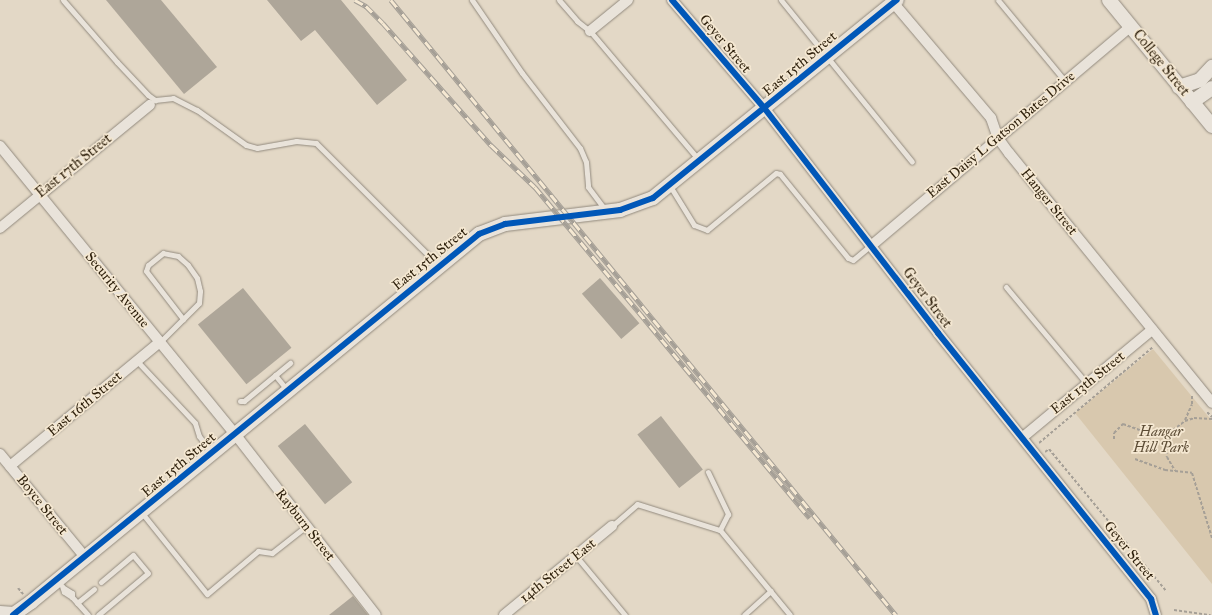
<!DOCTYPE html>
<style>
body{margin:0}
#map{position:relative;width:1212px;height:615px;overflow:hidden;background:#e3d8c6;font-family:"IM FELL Great Primer",serif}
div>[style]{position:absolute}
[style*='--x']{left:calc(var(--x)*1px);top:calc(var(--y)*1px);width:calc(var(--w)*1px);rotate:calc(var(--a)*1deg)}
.green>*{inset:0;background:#d8c8ae}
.building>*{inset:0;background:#aea699;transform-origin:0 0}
.path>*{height:2px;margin-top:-1px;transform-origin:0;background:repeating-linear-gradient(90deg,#a59f96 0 3px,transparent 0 5px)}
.roads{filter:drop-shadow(0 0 1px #928a7e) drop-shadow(0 0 1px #928a7e)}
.lane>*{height:5px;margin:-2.5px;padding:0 2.5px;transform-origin:2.5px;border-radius:2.5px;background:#e9e3da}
.street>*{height:10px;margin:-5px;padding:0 5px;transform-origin:5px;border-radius:5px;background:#e9e3da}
.secondary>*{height:14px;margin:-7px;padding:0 7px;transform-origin:7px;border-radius:7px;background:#e9e3da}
.rail>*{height:4.5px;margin-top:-2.25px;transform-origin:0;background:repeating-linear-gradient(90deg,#f5e8d2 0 9px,#a59f96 0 18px);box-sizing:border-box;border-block:1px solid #a59f96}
.cycleway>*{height:6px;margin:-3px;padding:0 3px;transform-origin:3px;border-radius:3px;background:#0057b8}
span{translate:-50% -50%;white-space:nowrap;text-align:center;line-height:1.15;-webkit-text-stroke:3.5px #f5e8d2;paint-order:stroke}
.street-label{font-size:14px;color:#2c1e0a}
.park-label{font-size:14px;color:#5d4d36;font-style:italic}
</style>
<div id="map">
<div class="green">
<i style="clip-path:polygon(1153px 349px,1212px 421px,1212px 584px,1075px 413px)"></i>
</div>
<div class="building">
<i style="clip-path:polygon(106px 0,161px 0,217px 67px,184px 94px)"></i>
<i style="clip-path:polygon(267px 0,341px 0,407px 80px,377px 105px,315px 30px,301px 41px)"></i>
<i style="left:600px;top:278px;width:60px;height:24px;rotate:49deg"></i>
<i style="left:243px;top:288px;width:77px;height:58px;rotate:51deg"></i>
<i style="left:661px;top:416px;width:68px;height:30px;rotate:52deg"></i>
<i style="left:305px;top:424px;width:75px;height:35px;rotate:51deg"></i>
<i style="clip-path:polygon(353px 596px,368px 615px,329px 615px)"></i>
</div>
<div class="path">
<i style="--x:1207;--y:412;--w:7;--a:45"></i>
<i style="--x:1185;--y:420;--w:17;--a:-66"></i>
<i style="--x:1192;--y:404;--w:10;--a:-90"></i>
<i style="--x:1165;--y:436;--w:21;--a:85"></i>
<i style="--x:1167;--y:457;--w:16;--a:60"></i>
<i style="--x:1114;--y:439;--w:6;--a:-90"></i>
<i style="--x:1114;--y:433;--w:13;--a:-45"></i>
<i style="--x:1123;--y:424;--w:33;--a:20"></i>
<i style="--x:1154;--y:435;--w:11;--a:5"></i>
<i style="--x:1165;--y:436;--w:25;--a:-37"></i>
<i style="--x:1185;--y:421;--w:9;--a:-18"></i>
<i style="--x:1194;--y:418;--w:18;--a:3"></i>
<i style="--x:1039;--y:443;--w:149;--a:-40.1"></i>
<i style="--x:1045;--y:452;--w:5;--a:-37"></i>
<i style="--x:1049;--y:449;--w:184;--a:50.5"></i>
<i style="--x:1135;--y:459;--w:32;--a:20"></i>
<i style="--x:1165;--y:470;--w:27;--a:6"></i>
<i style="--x:1192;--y:473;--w:68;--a:72.9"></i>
<i style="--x:18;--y:588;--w:8;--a:50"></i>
<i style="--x:1174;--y:610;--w:37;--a:8"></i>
</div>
<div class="roads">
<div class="lane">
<i style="--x:63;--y:0;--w:82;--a:48.9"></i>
<i style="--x:117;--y:62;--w:45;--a:46.8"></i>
<i style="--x:148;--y:95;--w:9;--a:36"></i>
<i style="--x:155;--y:100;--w:18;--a:-6"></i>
<i style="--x:173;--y:98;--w:27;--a:27"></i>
<i style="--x:197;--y:110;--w:60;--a:35.5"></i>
<i style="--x:246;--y:145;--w:11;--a:15"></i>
<i style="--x:257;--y:148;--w:40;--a:-10"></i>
<i style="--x:296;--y:141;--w:20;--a:6"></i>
<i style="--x:316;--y:143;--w:173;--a:45"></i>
<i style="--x:472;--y:0;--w:88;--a:55.6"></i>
<i style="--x:522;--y:73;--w:95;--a:52.3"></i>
<i style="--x:580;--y:148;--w:15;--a:67"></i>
<i style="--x:586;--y:162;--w:25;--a:85"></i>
<i style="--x:588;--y:187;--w:30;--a:53"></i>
<i style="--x:559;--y:0;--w:28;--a:49"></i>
<i style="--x:577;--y:21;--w:16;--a:38"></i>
<i style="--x:590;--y:31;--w:167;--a:49.8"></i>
<i style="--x:781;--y:0;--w:208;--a:51"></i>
<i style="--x:998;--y:0;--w:105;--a:50.4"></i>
<i style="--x:670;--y:186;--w:46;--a:58.4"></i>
<i style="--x:694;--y:225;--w:14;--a:21"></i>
<i style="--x:707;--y:230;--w:89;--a:-39.6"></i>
<i style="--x:776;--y:173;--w:4;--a:14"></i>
<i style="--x:780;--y:174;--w:108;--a:51"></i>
<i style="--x:848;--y:258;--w:5;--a:22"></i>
<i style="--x:853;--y:260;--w:23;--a:-40"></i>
<i style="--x:1006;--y:287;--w:126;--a:50.1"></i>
<i style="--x:160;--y:342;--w:55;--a:-45"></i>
<i style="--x:199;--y:303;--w:12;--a:-85"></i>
<i style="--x:200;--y:291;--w:13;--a:-103"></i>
<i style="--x:197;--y:278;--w:16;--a:-125"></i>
<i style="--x:188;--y:265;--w:13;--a:-138"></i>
<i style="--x:178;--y:256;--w:15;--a:-169"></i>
<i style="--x:163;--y:253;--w:19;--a:141"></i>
<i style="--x:148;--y:265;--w:6;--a:108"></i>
<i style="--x:146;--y:271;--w:61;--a:52.4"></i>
<i style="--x:137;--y:361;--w:85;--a:46.9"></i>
<i style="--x:195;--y:423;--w:14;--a:73"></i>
<i style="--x:199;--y:436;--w:20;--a:53"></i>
<i style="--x:275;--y:375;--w:19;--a:51"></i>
<i style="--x:240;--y:401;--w:4;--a:0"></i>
<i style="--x:244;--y:401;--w:60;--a:-39.6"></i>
<i style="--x:708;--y:472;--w:47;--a:64.5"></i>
<i style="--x:728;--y:514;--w:18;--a:117"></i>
<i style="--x:142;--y:513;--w:104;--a:51.3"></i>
<i style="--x:207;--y:594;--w:67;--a:-40.1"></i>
<i style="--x:258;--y:551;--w:14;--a:8"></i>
<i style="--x:272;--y:553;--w:42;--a:-38.2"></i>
<i style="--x:612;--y:526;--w:33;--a:-41"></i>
<i style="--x:637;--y:504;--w:87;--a:17.4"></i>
<i style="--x:720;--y:530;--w:110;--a:50.5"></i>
<i style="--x:576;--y:556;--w:77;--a:50.3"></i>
<i style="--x:62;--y:586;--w:6;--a:72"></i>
<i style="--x:64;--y:592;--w:9;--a:32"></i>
<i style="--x:64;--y:588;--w:9;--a:32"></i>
<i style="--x:72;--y:593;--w:4;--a:90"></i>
<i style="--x:72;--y:597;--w:24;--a:48"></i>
<i style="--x:77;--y:603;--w:22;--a:-39"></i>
<i style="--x:98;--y:615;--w:65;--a:-40"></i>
<i style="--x:148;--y:573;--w:23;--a:-130"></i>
<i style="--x:133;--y:555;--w:42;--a:139.8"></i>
<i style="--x:744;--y:615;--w:36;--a:-42"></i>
</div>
<div class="street">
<i style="--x:672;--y:0;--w:143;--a:49.5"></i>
<i style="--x:765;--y:109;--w:283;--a:52.3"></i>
<i style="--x:938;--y:333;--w:341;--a:51.3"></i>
<i style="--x:1151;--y:599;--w:17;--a:73"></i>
<i style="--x:891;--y:0;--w:155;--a:49.7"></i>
<i style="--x:991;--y:118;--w:21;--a:71"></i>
<i style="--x:998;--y:138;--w:19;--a:54"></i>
<i style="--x:1009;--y:153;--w:322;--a:50.9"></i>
<i style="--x:590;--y:31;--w:49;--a:-39.2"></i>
<i style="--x:0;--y:146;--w:372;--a:50.8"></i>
<i style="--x:235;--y:434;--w:229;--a:52.1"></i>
<i style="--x:0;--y:228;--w:194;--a:-39.4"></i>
<i style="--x:872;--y:245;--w:339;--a:-40.2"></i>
<i style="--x:1023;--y:437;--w:168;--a:-39.7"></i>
<i style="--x:0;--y:454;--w:134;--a:50.5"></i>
<i style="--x:10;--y:466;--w:195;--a:-39.6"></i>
<i style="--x:504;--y:615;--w:140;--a:-39.5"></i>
</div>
<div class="secondary">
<i style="--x:1109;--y:0;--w:163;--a:50.7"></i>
<i style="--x:1179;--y:87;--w:22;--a:-18"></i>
<i style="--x:1200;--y:80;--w:18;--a:-47"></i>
<i style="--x:1192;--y:102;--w:24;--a:-35"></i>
<i style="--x:0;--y:613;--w:14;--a:4"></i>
<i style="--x:14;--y:614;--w:21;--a:-35"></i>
<i style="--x:31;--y:602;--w:580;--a:-39.4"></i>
<i style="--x:479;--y:234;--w:28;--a:-21"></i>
<i style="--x:505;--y:224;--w:116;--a:-6.9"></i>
<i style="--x:620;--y:210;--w:35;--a:-20"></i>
<i style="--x:653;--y:198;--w:314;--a:-39.1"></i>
</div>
</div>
<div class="rail">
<i style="--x:355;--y:0;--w:13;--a:29"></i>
<i style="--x:366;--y:6;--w:24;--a:45"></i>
<i style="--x:383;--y:23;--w:163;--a:48.5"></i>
<i style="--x:491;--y:145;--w:61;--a:43.7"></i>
<i style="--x:535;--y:187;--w:430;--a:50.3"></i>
<i style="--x:391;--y:0;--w:796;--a:50.61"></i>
</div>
<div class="cycleway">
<i style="--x:672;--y:0;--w:143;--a:49.5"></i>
<i style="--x:765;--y:109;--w:283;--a:52.3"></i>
<i style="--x:938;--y:333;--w:341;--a:51.3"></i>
<i style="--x:1151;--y:599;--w:17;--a:73"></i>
<i style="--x:13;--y:615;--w:602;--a:-39.27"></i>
<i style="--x:479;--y:234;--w:28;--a:-21"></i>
<i style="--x:505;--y:224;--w:116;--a:-6.9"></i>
<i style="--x:620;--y:210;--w:35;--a:-20"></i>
<i style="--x:653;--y:198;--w:314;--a:-39.1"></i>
</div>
<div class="street-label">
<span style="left:725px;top:44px;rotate:50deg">Geyer Street</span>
<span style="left:1161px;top:63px;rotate:51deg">College Street</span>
<span style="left:800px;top:64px;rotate:-40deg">East 15th Street</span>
<span style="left:1001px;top:135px;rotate:-40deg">East Daisy L Gatson Bates Drive</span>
<span style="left:74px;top:166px;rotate:-39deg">East 17th Street</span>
<span style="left:1049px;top:202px;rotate:51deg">Hanger Street</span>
<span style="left:430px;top:259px;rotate:-39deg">East 15th Street</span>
<span style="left:117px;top:290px;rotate:51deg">Security Avenue</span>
<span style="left:927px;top:298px;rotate:53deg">Geyer Street</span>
<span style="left:1088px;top:383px;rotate:-39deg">East 13th Street</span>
<span style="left:85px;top:404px;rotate:-40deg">East 16th Street</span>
<span style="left:179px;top:465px;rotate:-40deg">East 15th Street</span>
<span style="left:42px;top:505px;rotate:51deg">Boyce Street</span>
<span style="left:305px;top:525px;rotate:52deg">Rayburn Street</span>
<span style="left:1129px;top:551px;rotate:51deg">Geyer Street</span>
<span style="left:558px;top:571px;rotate:-39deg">14th Street East</span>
</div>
<div class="park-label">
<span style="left:1161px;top:440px">Hangar<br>Hill Park</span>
</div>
</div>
